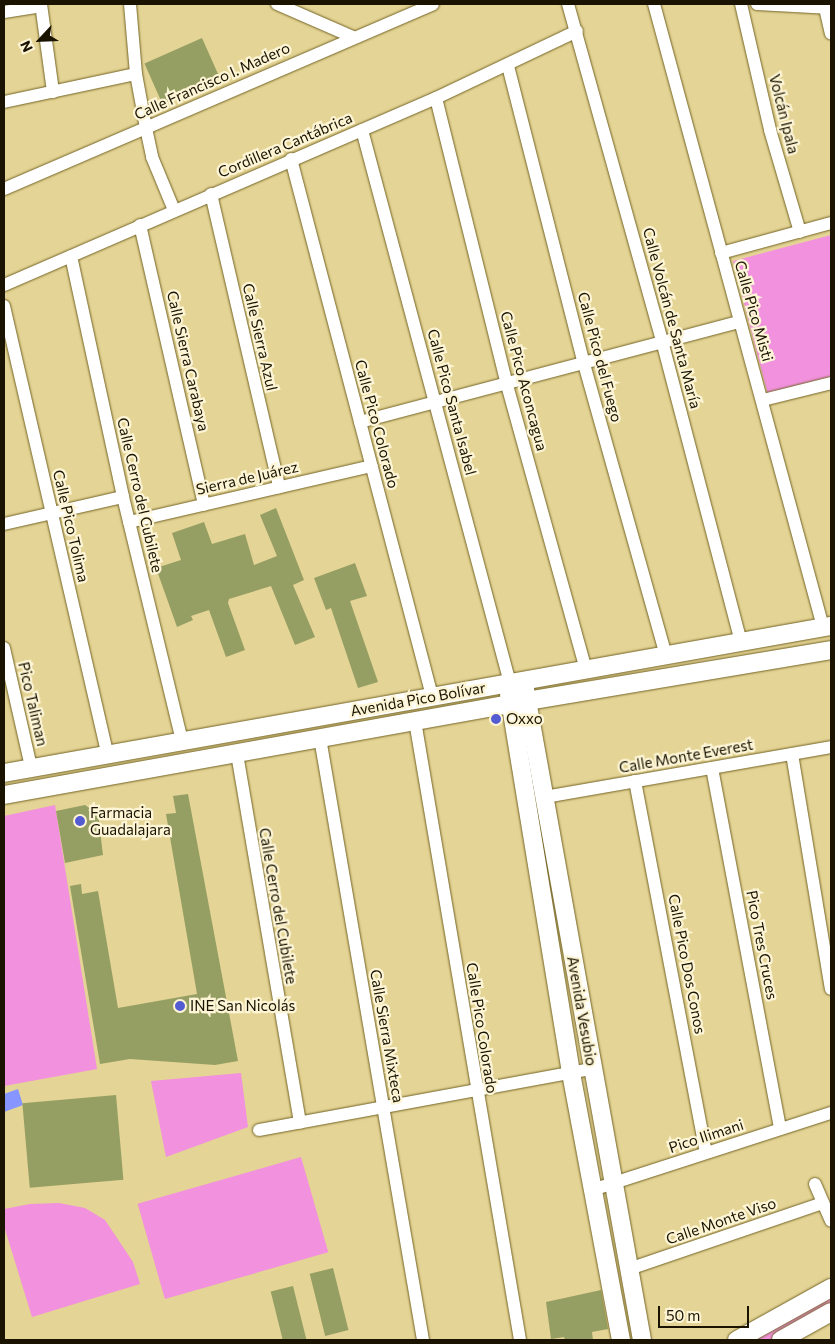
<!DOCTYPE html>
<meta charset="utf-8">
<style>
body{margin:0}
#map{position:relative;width:835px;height:1344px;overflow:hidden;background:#e4d495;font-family:Commissioner,sans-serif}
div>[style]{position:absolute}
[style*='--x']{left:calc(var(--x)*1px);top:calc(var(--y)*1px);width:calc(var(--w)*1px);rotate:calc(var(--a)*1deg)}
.green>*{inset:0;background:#f291dd;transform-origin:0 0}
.water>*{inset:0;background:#8695ff}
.building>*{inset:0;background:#969f63;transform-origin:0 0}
.roads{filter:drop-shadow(0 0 1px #736426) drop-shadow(0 0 1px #736426)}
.street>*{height:12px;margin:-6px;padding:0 6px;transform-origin:6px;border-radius:6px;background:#fff}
.secondary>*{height:18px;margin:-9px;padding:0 9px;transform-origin:9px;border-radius:9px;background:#fff}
.dots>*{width:14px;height:14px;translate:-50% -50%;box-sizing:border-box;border:2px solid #fdf5d6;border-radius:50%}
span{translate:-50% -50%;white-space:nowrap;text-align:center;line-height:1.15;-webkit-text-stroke:4.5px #fdf5d6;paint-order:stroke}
.street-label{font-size:15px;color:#191300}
.poi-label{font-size:15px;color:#191300}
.left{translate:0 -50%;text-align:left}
.frame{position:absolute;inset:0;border:5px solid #191300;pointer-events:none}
.north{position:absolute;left:15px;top:15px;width:50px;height:50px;-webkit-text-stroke:4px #fdf5d6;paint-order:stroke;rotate:245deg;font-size:14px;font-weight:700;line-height:20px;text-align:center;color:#191300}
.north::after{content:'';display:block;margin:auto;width:18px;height:22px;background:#191300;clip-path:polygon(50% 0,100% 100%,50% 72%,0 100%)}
.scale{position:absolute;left:658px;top:1306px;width:91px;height:22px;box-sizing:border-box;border:2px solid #191300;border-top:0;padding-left:6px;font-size:15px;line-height:18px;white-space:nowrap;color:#191300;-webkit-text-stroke:4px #fdf5d6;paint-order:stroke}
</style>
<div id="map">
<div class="green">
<i style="clip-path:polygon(831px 235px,831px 377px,768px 395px,733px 261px)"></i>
<i style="clip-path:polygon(55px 805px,97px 1069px,4px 1086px,4px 816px)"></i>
<i style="clip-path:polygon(241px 1073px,248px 1127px,166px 1157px,151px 1081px)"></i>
<i style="left:301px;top:1157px;width:99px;height:170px;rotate:74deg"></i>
<i style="clip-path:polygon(59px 1203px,85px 1208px,105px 1220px,133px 1262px,140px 1284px,32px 1317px,4px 1226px,4px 1209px,30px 1204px)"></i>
<i style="clip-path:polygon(831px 1294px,831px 1306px,770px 1340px,751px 1340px)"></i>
</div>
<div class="water">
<i style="clip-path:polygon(18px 1089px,23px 1105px,4px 1112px,4px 1094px)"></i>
</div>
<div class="building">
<i style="left:202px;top:38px;width:45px;height:63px;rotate:66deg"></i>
<i style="clip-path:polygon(276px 508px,304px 580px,293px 585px,315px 637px,295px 645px,271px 586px,229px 599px,228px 603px,245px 650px,226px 657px,209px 610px,191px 616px,193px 620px,177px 627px,156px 568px,181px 560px,172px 533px,204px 522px,212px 544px,245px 534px,254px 565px,277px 556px,260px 515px)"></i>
<i style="clip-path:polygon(355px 563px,367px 596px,350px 601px,378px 682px,358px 688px,331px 608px,326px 610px,314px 578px)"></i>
<i style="clip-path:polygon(188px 794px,238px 1061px,215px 1065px,130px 1059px,100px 1064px,70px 886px,81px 884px,82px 894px,98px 891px,118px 1008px,197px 994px,166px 814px,176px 813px,173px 796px)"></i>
<i style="clip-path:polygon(85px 805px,98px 814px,103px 855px,65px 863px,56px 811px)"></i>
<i style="left:116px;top:1095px;width:85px;height:94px;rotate:85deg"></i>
<i style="left:333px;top:1268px;width:64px;height:24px;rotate:76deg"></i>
<i style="left:293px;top:1286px;width:56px;height:23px;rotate:76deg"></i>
<i style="clip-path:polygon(601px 1290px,608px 1329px,592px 1332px,593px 1340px,565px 1340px,564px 1337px,551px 1339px,546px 1302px)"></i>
</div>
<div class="roads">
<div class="street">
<i style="--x:41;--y:4;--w:89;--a:82.2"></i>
<i style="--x:130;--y:4;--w:70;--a:85.1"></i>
<i style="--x:136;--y:74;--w:55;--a:79.5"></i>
<i style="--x:146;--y:128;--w:30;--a:78"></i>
<i style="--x:152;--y:157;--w:57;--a:67.5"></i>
<i style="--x:277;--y:4;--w:83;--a:23.5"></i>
<i style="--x:568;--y:4;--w:350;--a:74.4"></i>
<i style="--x:662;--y:341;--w:311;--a:75.3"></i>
<i style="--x:654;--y:4;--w:646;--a:74.82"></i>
<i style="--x:741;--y:4;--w:129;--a:77"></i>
<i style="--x:770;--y:130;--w:106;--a:73.6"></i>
<i style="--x:757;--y:4;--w:74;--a:3.1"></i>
<i style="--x:825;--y:8;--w:26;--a:77"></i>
<i style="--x:4;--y:12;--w:37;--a:-9"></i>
<i style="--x:508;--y:66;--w:308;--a:75.7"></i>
<i style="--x:584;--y:364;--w:303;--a:74.3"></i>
<i style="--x:436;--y:98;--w:296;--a:76.1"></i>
<i style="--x:507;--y:385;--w:296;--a:74.5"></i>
<i style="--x:4;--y:102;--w:135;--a:-12"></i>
<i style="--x:362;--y:130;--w:572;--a:75.02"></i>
<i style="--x:291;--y:159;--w:555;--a:75.29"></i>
<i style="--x:4;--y:189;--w:467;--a:-23.3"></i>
<i style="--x:211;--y:194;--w:301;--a:76.9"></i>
<i style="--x:140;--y:225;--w:287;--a:77.1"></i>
<i style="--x:721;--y:253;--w:114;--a:-15.3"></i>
<i style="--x:71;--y:256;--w:247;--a:77.8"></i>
<i style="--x:123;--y:497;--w:250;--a:76.4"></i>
<i style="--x:4;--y:285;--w:471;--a:-23.4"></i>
<i style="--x:436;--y:98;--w:156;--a:-25.4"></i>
<i style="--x:4;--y:306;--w:459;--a:77"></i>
<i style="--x:763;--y:400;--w:70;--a:-14"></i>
<i style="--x:360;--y:422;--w:391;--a:-14.8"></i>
<i style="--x:129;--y:522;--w:249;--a:-13"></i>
<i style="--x:4;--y:524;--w:122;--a:-12.8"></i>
<i style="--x:4;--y:648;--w:122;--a:77.2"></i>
<i style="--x:415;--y:721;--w:628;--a:80.37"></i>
<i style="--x:320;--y:738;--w:611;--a:80.29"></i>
<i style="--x:237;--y:754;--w:374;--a:80.3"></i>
<i style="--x:792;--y:754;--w:238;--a:80.6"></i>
<i style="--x:712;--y:768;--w:367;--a:79.3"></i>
<i style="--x:635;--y:781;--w:378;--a:79.2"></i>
<i style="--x:545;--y:797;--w:290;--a:-9.9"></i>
<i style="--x:259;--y:1130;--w:339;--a:-10.4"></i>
<i style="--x:815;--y:1184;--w:40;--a:66.6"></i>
<i style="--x:592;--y:1190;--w:251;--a:-17.9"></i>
<i style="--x:629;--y:1269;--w:205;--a:-18.8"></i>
</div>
<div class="secondary">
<i style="--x:525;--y:689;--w:661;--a:79.81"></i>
<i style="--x:509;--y:694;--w:384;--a:80.7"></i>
<i style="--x:571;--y:1073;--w:272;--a:79.4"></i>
<i style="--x:4;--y:773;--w:840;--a:-10.08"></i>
<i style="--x:4;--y:795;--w:531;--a:-10.19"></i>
<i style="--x:527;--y:701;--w:308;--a:-9.5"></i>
<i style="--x:737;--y:1340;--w:107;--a:-29"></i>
<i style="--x:781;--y:1340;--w:57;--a:-29.2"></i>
</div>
</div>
<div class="dots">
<i style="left:496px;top:719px;background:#545cd3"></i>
<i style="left:80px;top:821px;background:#545cd3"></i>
<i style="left:180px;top:1006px;background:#545cd3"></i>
</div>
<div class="street-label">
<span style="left:212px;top:81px;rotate:-24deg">Calle Francisco I. Madero</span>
<span style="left:784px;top:114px;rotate:76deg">Volcán Ipala</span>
<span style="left:285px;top:145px;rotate:-23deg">Cordillera Cantábrica</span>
<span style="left:754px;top:311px;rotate:74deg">Calle Pico Misti</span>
<span style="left:672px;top:318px;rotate:75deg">Calle Volcán de Santa María</span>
<span style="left:260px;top:337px;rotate:77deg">Calle Sierra Azul</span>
<span style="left:600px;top:357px;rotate:75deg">Calle Pico del Fuego</span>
<span style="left:188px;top:361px;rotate:77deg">Calle Sierra Carabaya</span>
<span style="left:524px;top:381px;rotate:75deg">Calle Pico Aconcagua</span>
<span style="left:452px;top:402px;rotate:75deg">Calle Pico Santa Isabel</span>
<span style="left:377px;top:424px;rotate:75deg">Calle Pico Colorado</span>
<span style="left:247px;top:478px;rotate:-13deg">Sierra de Juárez</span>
<span style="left:140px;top:495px;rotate:77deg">Calle Cerro del Cubilete</span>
<span style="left:71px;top:526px;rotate:77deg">Calle Pico Tolima</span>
<span style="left:418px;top:699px;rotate:-10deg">Avenida Pico Bolívar</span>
<span style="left:33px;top:704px;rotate:77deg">Pico Taliman</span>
<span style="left:686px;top:756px;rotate:-10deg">Calle Monte Everest</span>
<span style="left:278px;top:906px;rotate:80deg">Calle Cerro del Cubilete</span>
<span style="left:762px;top:945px;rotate:79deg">Pico Tres Cruces</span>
<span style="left:687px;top:964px;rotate:79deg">Calle Pico Dos Conos</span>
<span style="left:582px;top:1011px;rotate:80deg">Avenida Vesubio</span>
<span style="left:482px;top:1028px;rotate:81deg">Calle Pico Colorado</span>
<span style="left:387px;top:1036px;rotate:80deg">Calle Sierra Mixteca</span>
<span style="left:706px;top:1136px;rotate:-18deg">Pico Ilimani</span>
<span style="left:721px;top:1221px;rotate:-19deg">Calle Monte Viso</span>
</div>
<div class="poi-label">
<span class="left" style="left:506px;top:719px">Oxxo</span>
<span class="left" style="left:90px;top:821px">Farmacia<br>Guadalajara</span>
<span class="left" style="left:190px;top:1006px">INE San Nicolás</span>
</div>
<div class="frame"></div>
<div class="north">N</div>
<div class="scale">50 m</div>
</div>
